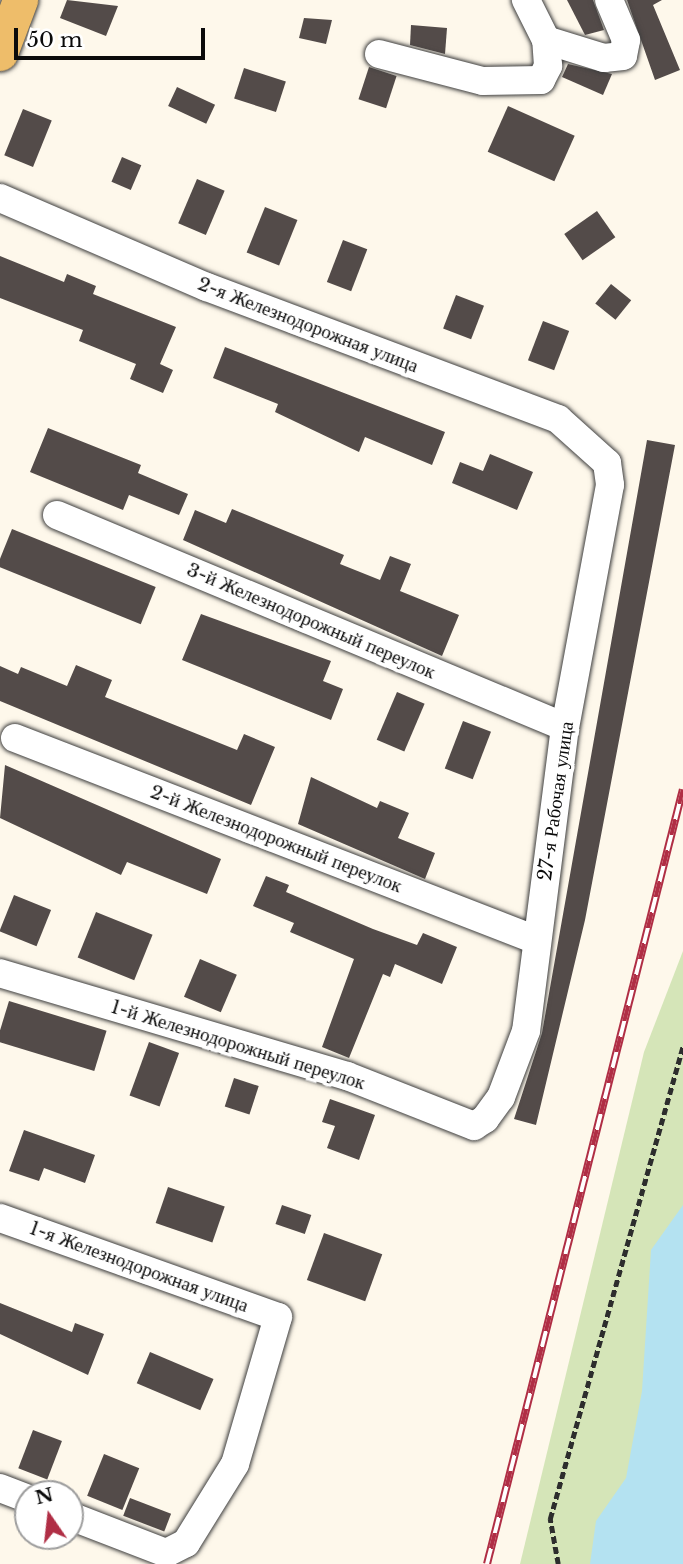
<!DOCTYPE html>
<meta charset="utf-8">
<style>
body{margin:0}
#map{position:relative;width:683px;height:1564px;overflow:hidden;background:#fef8eb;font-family:"Libre Baskerville",serif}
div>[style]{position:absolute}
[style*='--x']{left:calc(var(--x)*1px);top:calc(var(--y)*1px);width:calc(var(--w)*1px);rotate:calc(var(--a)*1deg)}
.green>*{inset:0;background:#d5e5b8}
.water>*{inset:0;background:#b4e2f1}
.building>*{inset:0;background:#534b49;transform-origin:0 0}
.path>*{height:4.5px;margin-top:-2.25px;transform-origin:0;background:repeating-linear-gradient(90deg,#2d2d2d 0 7px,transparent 0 10.5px)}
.roads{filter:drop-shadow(0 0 2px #3e3e3e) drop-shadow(0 0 2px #3e3e3e)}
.minor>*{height:28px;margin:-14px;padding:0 14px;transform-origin:14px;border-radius:14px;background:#fff}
.major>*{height:35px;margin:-17.5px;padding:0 17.5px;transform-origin:17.5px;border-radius:17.5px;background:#eebd6a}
.rail>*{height:8px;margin-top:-4px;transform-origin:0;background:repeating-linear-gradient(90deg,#fff 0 16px,#b02e45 0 32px);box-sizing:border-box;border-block:2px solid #b02e45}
span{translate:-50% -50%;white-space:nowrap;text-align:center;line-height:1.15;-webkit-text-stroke:7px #fff;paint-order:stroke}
.street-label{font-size:19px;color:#0b0b0b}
.north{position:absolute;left:14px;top:1480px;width:70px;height:70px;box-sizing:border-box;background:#fff;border:2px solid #9d9d9d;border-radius:50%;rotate:346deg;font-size:19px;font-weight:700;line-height:28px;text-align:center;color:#0b0b0b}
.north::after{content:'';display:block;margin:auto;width:24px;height:32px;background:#b02e45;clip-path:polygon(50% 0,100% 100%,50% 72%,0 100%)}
.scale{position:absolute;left:14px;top:28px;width:191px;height:32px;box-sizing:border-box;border:4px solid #0b0b0b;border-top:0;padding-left:9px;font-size:21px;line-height:24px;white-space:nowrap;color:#0b0b0b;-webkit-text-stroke:5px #fff;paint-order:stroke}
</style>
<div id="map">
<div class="green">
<i style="clip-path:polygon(683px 951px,683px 1564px,520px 1564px,644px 1052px)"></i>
</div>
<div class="water">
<i style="clip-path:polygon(683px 1205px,683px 1564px,590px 1564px,596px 1521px,626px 1478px,642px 1391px,651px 1250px)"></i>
</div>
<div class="building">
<i style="clip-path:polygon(67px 0,118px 6px,106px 36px,60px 18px)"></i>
<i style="clip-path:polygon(567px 0,593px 0,604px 30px,585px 35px)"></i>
<i style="clip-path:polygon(627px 0,662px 0,653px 5px,680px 70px,655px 80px)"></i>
<i style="clip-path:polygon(304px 18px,332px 20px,326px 44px,299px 38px)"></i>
<i style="clip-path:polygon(411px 25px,447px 28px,445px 54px,410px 45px)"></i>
<i style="clip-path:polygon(568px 64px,612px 74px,603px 95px,562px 77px)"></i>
<i style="left:369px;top:67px;width:29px;height:34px;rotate:18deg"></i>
<i style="left:244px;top:68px;width:44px;height:32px;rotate:18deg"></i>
<i style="left:177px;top:87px;width:42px;height:21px;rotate:25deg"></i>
<i style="left:508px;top:106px;width:73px;height:50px;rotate:24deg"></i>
<i style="left:23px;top:109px;width:31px;height:50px;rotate:22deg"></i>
<i style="left:122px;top:157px;width:21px;height:27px;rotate:23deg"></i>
<i style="left:197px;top:179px;width:30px;height:48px;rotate:23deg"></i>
<i style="left:265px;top:207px;width:35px;height:49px;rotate:22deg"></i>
<i style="left:597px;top:211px;width:32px;height:40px;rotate:55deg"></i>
<i style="left:343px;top:240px;width:26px;height:45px;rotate:21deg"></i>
<i style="clip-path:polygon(0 256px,64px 282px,67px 274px,96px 286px,93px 294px,176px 327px,160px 364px,173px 370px,163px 393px,130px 379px,136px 364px,79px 341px,83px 330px,0 298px)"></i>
<i style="left:611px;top:284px;width:26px;height:25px;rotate:39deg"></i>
<i style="left:456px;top:295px;width:30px;height:36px;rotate:21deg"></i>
<i style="left:543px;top:321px;width:28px;height:42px;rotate:21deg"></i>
<i style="clip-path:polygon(225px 347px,445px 432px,432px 465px,365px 437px,359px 452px,275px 412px,278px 404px,213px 378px)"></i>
<i style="clip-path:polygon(48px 428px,141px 465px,138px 473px,188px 494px,179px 515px,129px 495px,123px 510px,30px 472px)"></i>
<i style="clip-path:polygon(647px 440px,675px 445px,585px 920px,536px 1125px,514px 1119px,542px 1033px)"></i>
<i style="clip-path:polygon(490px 454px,533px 472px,517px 510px,452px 483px,460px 462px,483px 471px)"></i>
<i style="clip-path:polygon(232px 509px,344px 555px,340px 564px,380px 580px,390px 556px,411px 564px,400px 591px,459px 615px,442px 656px,183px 540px,195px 510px,226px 523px)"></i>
<i style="left:12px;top:529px;width:155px;height:40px;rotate:22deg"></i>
<i style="clip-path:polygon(201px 614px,331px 661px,323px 681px,343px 689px,331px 720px,182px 660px)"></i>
<i style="clip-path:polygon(76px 665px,112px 680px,105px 697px,237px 750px,244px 734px,275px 747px,251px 805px,0 701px,0 666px,18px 674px,21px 667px,67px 686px)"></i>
<i style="left:397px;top:692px;width:30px;height:52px;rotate:23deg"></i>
<i style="left:463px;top:721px;width:30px;height:51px;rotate:21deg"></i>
<i style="clip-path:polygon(5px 765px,221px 859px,207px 894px,127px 862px,121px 875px,0 818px)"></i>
<i style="clip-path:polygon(311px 777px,377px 808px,380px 801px,409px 813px,398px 838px,435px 853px,425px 879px,298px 824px)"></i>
<i style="clip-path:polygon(266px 876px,289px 885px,286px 892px,373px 929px,417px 945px,423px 933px,457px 947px,442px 984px,395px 964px,390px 977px,383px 974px,349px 1058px,322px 1047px,354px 959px,290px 932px,294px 923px,253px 906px)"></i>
<i style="left:14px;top:895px;width:40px;height:39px;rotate:22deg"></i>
<i style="left:96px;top:912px;width:61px;height:49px;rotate:22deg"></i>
<i style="left:200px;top:959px;width:40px;height:41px;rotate:23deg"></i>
<i style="left:9px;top:1001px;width:102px;height:42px;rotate:17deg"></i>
<i style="left:149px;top:1042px;width:32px;height:57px;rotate:20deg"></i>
<i style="left:234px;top:1078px;width:26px;height:30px;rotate:18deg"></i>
<i style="clip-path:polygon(330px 1099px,375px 1115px,359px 1160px,327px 1148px,335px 1126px,322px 1122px)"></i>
<i style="clip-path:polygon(24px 1130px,95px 1155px,85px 1183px,44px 1168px,39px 1181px,9px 1171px)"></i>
<i style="left:168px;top:1187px;width:60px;height:38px;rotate:19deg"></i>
<i style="left:282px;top:1205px;width:31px;height:20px;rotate:19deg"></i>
<i style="left:324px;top:1233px;width:62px;height:50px;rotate:20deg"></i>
<i style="clip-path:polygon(0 1303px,72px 1332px,75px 1323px,104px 1334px,88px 1375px,0 1334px)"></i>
<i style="left:150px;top:1352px;width:69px;height:34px;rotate:23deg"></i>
<i style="left:33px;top:1430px;width:31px;height:41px;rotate:21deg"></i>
<i style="left:104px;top:1454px;width:38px;height:45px;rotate:22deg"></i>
<i style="left:130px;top:1498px;width:44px;height:19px;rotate:21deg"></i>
</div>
<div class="path">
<i style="--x:558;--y:1564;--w:46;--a:-100.1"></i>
<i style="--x:550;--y:1519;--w:491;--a:-74.3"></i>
</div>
<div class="roads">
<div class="minor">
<i style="--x:546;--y:40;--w:61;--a:17.2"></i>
<i style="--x:604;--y:58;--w:19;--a:-6"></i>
<i style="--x:623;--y:56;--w:16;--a:-79"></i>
<i style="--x:626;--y:40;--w:43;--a:-113"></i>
<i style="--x:379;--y:54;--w:107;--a:14.6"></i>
<i style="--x:483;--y:81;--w:58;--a:-1"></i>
<i style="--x:541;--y:80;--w:16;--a:-63"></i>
<i style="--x:548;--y:66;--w:26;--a:-94"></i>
<i style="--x:546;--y:40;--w:45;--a:-116.6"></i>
<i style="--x:0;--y:198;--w:225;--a:23.3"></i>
<i style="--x:207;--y:287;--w:375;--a:20.6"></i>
<i style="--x:558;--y:419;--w:66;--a:41.9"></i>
<i style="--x:607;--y:463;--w:22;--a:82"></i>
<i style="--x:610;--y:485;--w:246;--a:100.5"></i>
<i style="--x:565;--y:727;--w:306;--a:97.3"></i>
<i style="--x:526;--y:1031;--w:71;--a:110.7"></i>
<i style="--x:501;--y:1097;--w:27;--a:126"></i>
<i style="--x:485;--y:1119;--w:13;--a:148"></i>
<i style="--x:474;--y:1126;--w:136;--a:-158.5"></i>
<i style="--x:347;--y:1076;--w:362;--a:-163.5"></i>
<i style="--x:57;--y:515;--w:550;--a:22.65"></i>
<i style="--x:15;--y:738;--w:559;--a:21.19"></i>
<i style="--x:0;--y:1218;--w:295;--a:19.6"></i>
<i style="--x:278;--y:1317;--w:153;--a:106.3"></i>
<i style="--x:235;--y:1464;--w:93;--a:121.8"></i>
<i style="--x:186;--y:1543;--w:22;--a:153"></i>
<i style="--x:166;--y:1553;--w:103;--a:-158.9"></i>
<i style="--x:0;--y:1488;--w:30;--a:21"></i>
</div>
<div class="major">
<i style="--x:0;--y:53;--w:57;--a:-69.3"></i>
</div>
</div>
<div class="rail">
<i style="--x:487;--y:1564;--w:799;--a:-75.81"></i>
</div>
<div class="street-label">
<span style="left:308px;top:325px;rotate:21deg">2-я Железнодорожная улица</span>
<span style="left:311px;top:621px;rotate:23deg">3-й Железнодорожный переулок</span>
<span style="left:556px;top:801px;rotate:-82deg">27-я Рабочая улица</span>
<span style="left:276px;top:839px;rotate:21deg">2-й Железнодорожный переулок</span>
<span style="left:238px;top:1045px;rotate:17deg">1-й Железнодорожный переулок</span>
<span style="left:139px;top:1267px;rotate:20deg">1-я Железнодорожная улица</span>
</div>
<div class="north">N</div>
<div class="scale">50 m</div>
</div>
